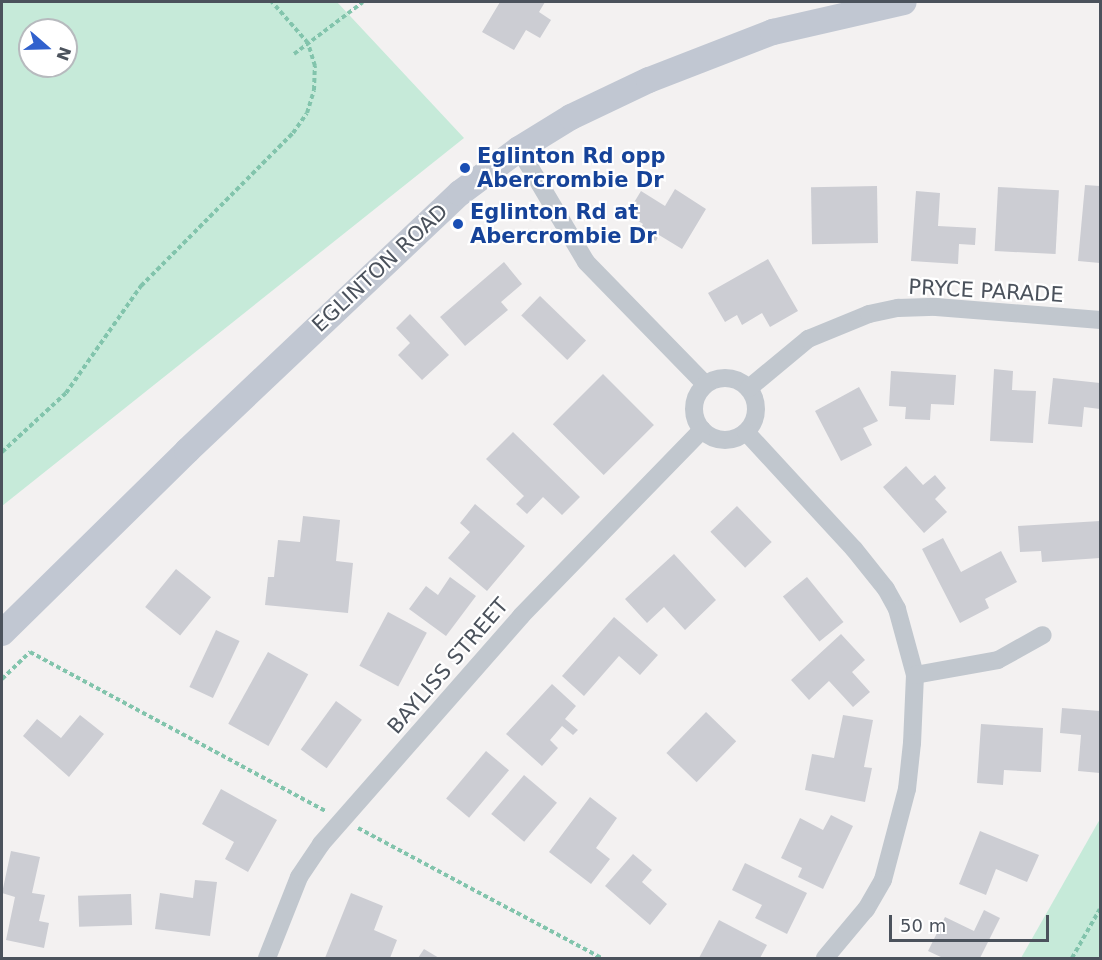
<!DOCTYPE html>
<style>
body{margin:0}
#map{position:relative;width:1102px;height:960px;overflow:hidden;background:#f3f1f1;font-family:"DejaVu Sans",sans-serif}
div>[style]{position:absolute}
[style*='--x']{left:calc(var(--x)*1px);top:calc(var(--y)*1px);width:calc(var(--w)*1px);rotate:calc(var(--a)*1deg)}
.green>*{inset:0;background:#c6ead9}
.building>*{inset:0;background:#cccdd3;transform-origin:0 0}
.path>*{height:4px;margin-top:-2px;transform-origin:0;background:repeating-linear-gradient(90deg,#82c4ac 0 4.5px,transparent 0 7.5px)}
.street>*{height:18px;margin:-9px;padding:0 9px;transform-origin:9px;border-radius:9px;background:#c1c7ce}
.street>.ring{margin:-9px;padding:0;box-sizing:content-box;background:none;border:18px solid #c1c7ce;border-radius:50%}
.secondary>*{height:26px;margin:-13px;padding:0 13px;transform-origin:13px;border-radius:13px;background:#c1c7d2}
.dots>*{width:16px;height:16px;translate:-50% -50%;box-sizing:border-box;border:3px solid #fff;border-radius:50%}
span{translate:-50% -50%;white-space:nowrap;text-align:center;line-height:1.15;-webkit-text-stroke:4.5px #fff;paint-order:stroke}
.transit-label{font-size:21px;color:#164399;font-weight:700}
.left{translate:0 -50%;text-align:left}
.street-label{font-size:21px;color:#4b525c}
.frame{position:absolute;inset:0;border:3px solid #4b525c;pointer-events:none}
.north{position:absolute;left:18px;top:18px;width:60px;height:60px;box-sizing:border-box;background:#fff;border:2px solid #b7babe;border-radius:50%;rotate:110deg;font-size:16px;font-weight:700;line-height:24px;text-align:center;color:#4b525c}
.north::after{content:'';display:block;margin:auto;width:21px;height:27px;background:#3161cd;clip-path:polygon(50% 0,100% 100%,50% 72%,0 100%)}
.scale{position:absolute;left:889px;top:915px;width:160px;height:27px;box-sizing:border-box;border:3px solid #4b525c;border-top:0;padding-left:8px;font-size:18px;line-height:21px;white-space:nowrap;color:#4b525c;-webkit-text-stroke:4px #fff;paint-order:stroke}
</style>
<div id="map">
<div class="green">
<i style="clip-path:polygon(evenodd,2px 2px,337px 2px,464px 138px,2px 506px,2px 2px,30px 30px,66px 30px,66px 66px,30px 66px,30px 30px)"></i>
<i style="clip-path:polygon(1100px 819px,1100px 958px,1021px 958px)"></i>
</div>
<div class="building">
<i style="clip-path:polygon(500px 2px,545px 2px,539px 12px,551px 20px,540px 38px,526px 30px,514px 50px,482px 32px)"></i>
<i style="clip-path:polygon(1085px 185px,1100px 186px,1100px 263px,1078px 261px)"></i>
<i style="left:877px;top:186px;width:57px;height:66px;rotate:89deg"></i>
<i style="left:998px;top:187px;width:61px;height:64px;rotate:3deg"></i>
<i style="clip-path:polygon(675px 189px,706px 209px,682px 249px,659px 235px,656px 241px,639px 231px,643px 224px,627px 214px,641px 191px,665px 206px)"></i>
<i style="clip-path:polygon(916px 191px,940px 193px,938px 226px,976px 228px,975px 245px,959px 244px,958px 264px,911px 261px)"></i>
<i style="clip-path:polygon(768px 259px,798px 311px,770px 327px,762px 313px,742px 325px,737px 315px,725px 322px,708px 293px)"></i>
<i style="clip-path:polygon(504px 262px,522px 284px,501px 302px,508px 310px,465px 346px,440px 317px)"></i>
<i style="left:540px;top:296px;width:64px;height:27px;rotate:44deg"></i>
<i style="clip-path:polygon(410px 314px,449px 355px,422px 380px,398px 355px,410px 343px,396px 328px)"></i>
<i style="clip-path:polygon(994px 369px,1013px 371px,1012px 390px,1036px 391px,1033px 443px,990px 441px)"></i>
<i style="clip-path:polygon(891px 371px,956px 375px,954px 405px,931px 404px,930px 420px,905px 419px,906px 407px,889px 406px)"></i>
<i style="left:603px;top:374px;width:72px;height:71px;rotate:45deg"></i>
<i style="clip-path:polygon(1053px 378px,1100px 383px,1100px 409px,1084px 407px,1082px 427px,1048px 424px)"></i>
<i style="clip-path:polygon(859px 387px,878px 421px,863px 428px,872px 445px,841px 461px,815px 411px)"></i>
<i style="clip-path:polygon(513px 432px,580px 497px,562px 515px,543px 497px,527px 514px,516px 504px,524px 496px,486px 459px)"></i>
<i style="clip-path:polygon(906px 466px,923px 485px,935px 475px,946px 488px,935px 499px,947px 512px,924px 533px,883px 487px)"></i>
<i style="clip-path:polygon(475px 504px,525px 546px,487px 591px,448px 558px,470px 532px,460px 523px)"></i>
<i style="left:737px;top:506px;width:50px;height:37px;rotate:46deg"></i>
<i style="clip-path:polygon(303px 516px,340px 520px,336px 561px,353px 563px,348px 613px,265px 605px,268px 577px,274px 577px,278px 540px,300px 542px)"></i>
<i style="clip-path:polygon(1100px 521px,1100px 558px,1042px 562px,1041px 551px,1020px 552px,1018px 526px)"></i>
<i style="clip-path:polygon(943px 538px,961px 572px,1001px 551px,1017px 582px,985px 599px,989px 608px,960px 623px,922px 549px)"></i>
<i style="clip-path:polygon(674px 554px,716px 600px,685px 630px,664px 607px,647px 623px,625px 599px)"></i>
<i style="left:176px;top:569px;width:45px;height:49px;rotate:39deg"></i>
<i style="clip-path:polygon(450px 577px,476px 596px,446px 636px,409px 609px,426px 586px,438px 595px)"></i>
<i style="left:807px;top:577px;width:58px;height:31px;rotate:51deg"></i>
<i style="left:388px;top:612px;width:44px;height:61px;rotate:28deg"></i>
<i style="clip-path:polygon(614px 617px,658px 655px,640px 675px,619px 656px,584px 696px,562px 676px)"></i>
<i style="left:216px;top:630px;width:26px;height:63px;rotate:25deg"></i>
<i style="clip-path:polygon(841px 634px,865px 660px,852px 672px,870px 692px,853px 707px,829px 681px,809px 700px,791px 680px)"></i>
<i style="left:268px;top:652px;width:46px;height:82px;rotate:29deg"></i>
<i style="clip-path:polygon(552px 684px,576px 706px,565px 719px,578px 730px,573px 735px,562px 726px,550px 740px,558px 748px,542px 766px,506px 734px)"></i>
<i style="left:336px;top:701px;width:32px;height:60px;rotate:36deg"></i>
<i style="clip-path:polygon(1062px 708px,1100px 711px,1100px 773px,1078px 771px,1081px 735px,1060px 733px)"></i>
<i style="left:706px;top:712px;width:42px;height:57px;rotate:44deg"></i>
<i style="clip-path:polygon(80px 715px,104px 734px,69px 777px,23px 736px,37px 719px,61px 738px)"></i>
<i style="clip-path:polygon(843px 715px,873px 720px,864px 767px,872px 768px,865px 802px,805px 790px,812px 754px,834px 758px)"></i>
<i style="clip-path:polygon(981px 724px,1043px 728px,1041px 772px,1004px 770px,1003px 785px,977px 783px)"></i>
<i style="left:486px;top:751px;width:30px;height:62px;rotate:40deg"></i>
<i style="left:524px;top:775px;width:43px;height:51px;rotate:40deg"></i>
<i style="clip-path:polygon(221px 789px,277px 820px,248px 872px,225px 859px,234px 842px,202px 824px)"></i>
<i style="clip-path:polygon(590px 797px,617px 818px,596px 848px,610px 859px,591px 884px,549px 852px)"></i>
<i style="clip-path:polygon(831px 815px,853px 826px,823px 889px,798px 877px,802px 868px,781px 858px,800px 818px,823px 830px)"></i>
<i style="clip-path:polygon(980px 831px,1039px 855px,1027px 882px,996px 869px,986px 895px,959px 884px)"></i>
<i style="clip-path:polygon(11px 851px,40px 857px,32px 893px,45px 895px,39px 921px,49px 923px,44px 948px,6px 940px,15px 897px,2px 893px)"></i>
<i style="clip-path:polygon(633px 854px,652px 870px,642px 882px,667px 904px,650px 925px,605px 886px)"></i>
<i style="clip-path:polygon(745px 863px,807px 893px,787px 934px,755px 918px,762px 905px,732px 890px)"></i>
<i style="clip-path:polygon(195px 880px,217px 882px,210px 936px,155px 929px,160px 893px,193px 898px)"></i>
<i style="clip-path:polygon(351px 893px,383px 906px,374px 930px,397px 940px,390px 958px,325px 958px)"></i>
<i style="left:131px;top:894px;width:31px;height:53px;rotate:88deg"></i>
<i style="clip-path:polygon(984px 910px,1000px 918px,980px 958px,943px 958px,928px 951px,945px 917px,974px 931px)"></i>
<i style="clip-path:polygon(719px 920px,767px 945px,760px 958px,699px 958px)"></i>
<i style="clip-path:polygon(424px 949px,439px 958px,418px 958px)"></i>
</div>
<div class="path">
<i style="--x:294;--y:54;--w:86;--a:-37"></i>
<i style="--x:2;--y:452;--w:87;--a:-42.7"></i>
<i style="--x:66;--y:393;--w:131;--a:-55"></i>
<i style="--x:141;--y:286;--w:216;--a:-45.2"></i>
<i style="--x:293;--y:133;--w:24;--a:-55"></i>
<i style="--x:307;--y:113;--w:24;--a:-73"></i>
<i style="--x:314;--y:90;--w:24;--a:-88"></i>
<i style="--x:315;--y:66;--w:24;--a:-107"></i>
<i style="--x:308;--y:43;--w:55;--a:-131.3"></i>
<i style="--x:2;--y:679;--w:39;--a:-44"></i>
<i style="--x:30;--y:652;--w:335;--a:28.3"></i>
<i style="--x:358;--y:828;--w:276;--a:28.1"></i>
<i style="--x:1072;--y:958;--w:56;--a:-60.3"></i>
</div>
<div class="street">
<i style="--x:519;--y:149;--w:131;--a:59.3"></i>
<i style="--x:586;--y:262;--w:170;--a:45.7"></i>
<i class="ring" style="left:694px;top:378px;width:44px;height:44px"></i>
<i style="--x:749;--y:388;--w:77;--a:-39.7"></i>
<i style="--x:808;--y:339;--w:66;--a:-22.3"></i>
<i style="--x:869;--y:314;--w:30;--a:-12"></i>
<i style="--x:898;--y:308;--w:38;--a:-2"></i>
<i style="--x:936;--y:307;--w:165;--a:4.5"></i>
<i style="--x:746;--y:432;--w:159;--a:47.3"></i>
<i style="--x:854;--y:549;--w:51;--a:51.3"></i>
<i style="--x:886;--y:589;--w:23;--a:61"></i>
<i style="--x:897;--y:609;--w:68;--a:74.7"></i>
<i style="--x:915;--y:675;--w:68;--a:92.5"></i>
<i style="--x:912;--y:743;--w:46;--a:96.2"></i>
<i style="--x:907;--y:789;--w:94;--a:104.8"></i>
<i style="--x:883;--y:880;--w:34;--a:120"></i>
<i style="--x:866;--y:909;--w:64;--a:129.9"></i>
<i style="--x:915;--y:675;--w:84;--a:-10.2"></i>
<i style="--x:998;--y:660;--w:51;--a:-29.1"></i>
<i style="--x:267;--y:958;--w:87;--a:-68.4"></i>
<i style="--x:299;--y:877;--w:40;--a:-56"></i>
<i style="--x:321;--y:844;--w:303;--a:-48.7"></i>
<i style="--x:521;--y:616;--w:260;--a:-45.8"></i>
</div>
<div class="secondary">
<i style="--x:2;--y:633;--w:260;--a:-44.5"></i>
<i style="--x:187;--y:451;--w:376;--a:-43.4"></i>
<i style="--x:460;--y:193;--w:74;--a:-36.7"></i>
<i style="--x:519;--y:149;--w:61;--a:-31.6"></i>
<i style="--x:571;--y:117;--w:86;--a:-25.4"></i>
<i style="--x:649;--y:80;--w:133;--a:-21.2"></i>
<i style="--x:773;--y:32;--w:134;--a:-12.9"></i>
</div>
<div class="dots">
<i style="left:465px;top:168px;background:#1a4fb4"></i>
<i style="left:458px;top:224px;background:#1a4fb4"></i>
</div>
<div class="transit-label">
<span class="left" style="left:477px;top:168px">Eglinton Rd opp<br>Abercrombie Dr</span>
<span class="left" style="left:470px;top:224px">Eglinton Rd at<br>Abercrombie Dr</span>
</div>
<div class="street-label">
<span style="left:380px;top:268px;rotate:-43deg">EGLINTON ROAD</span>
<span style="left:986px;top:291px;rotate:3deg">PRYCE PARADE</span>
<span style="left:448px;top:666px;rotate:-49deg">BAYLISS STREET</span>
</div>
<div class="frame"></div>
<div class="north">N</div>
<div class="scale">50 m</div>
</div>
